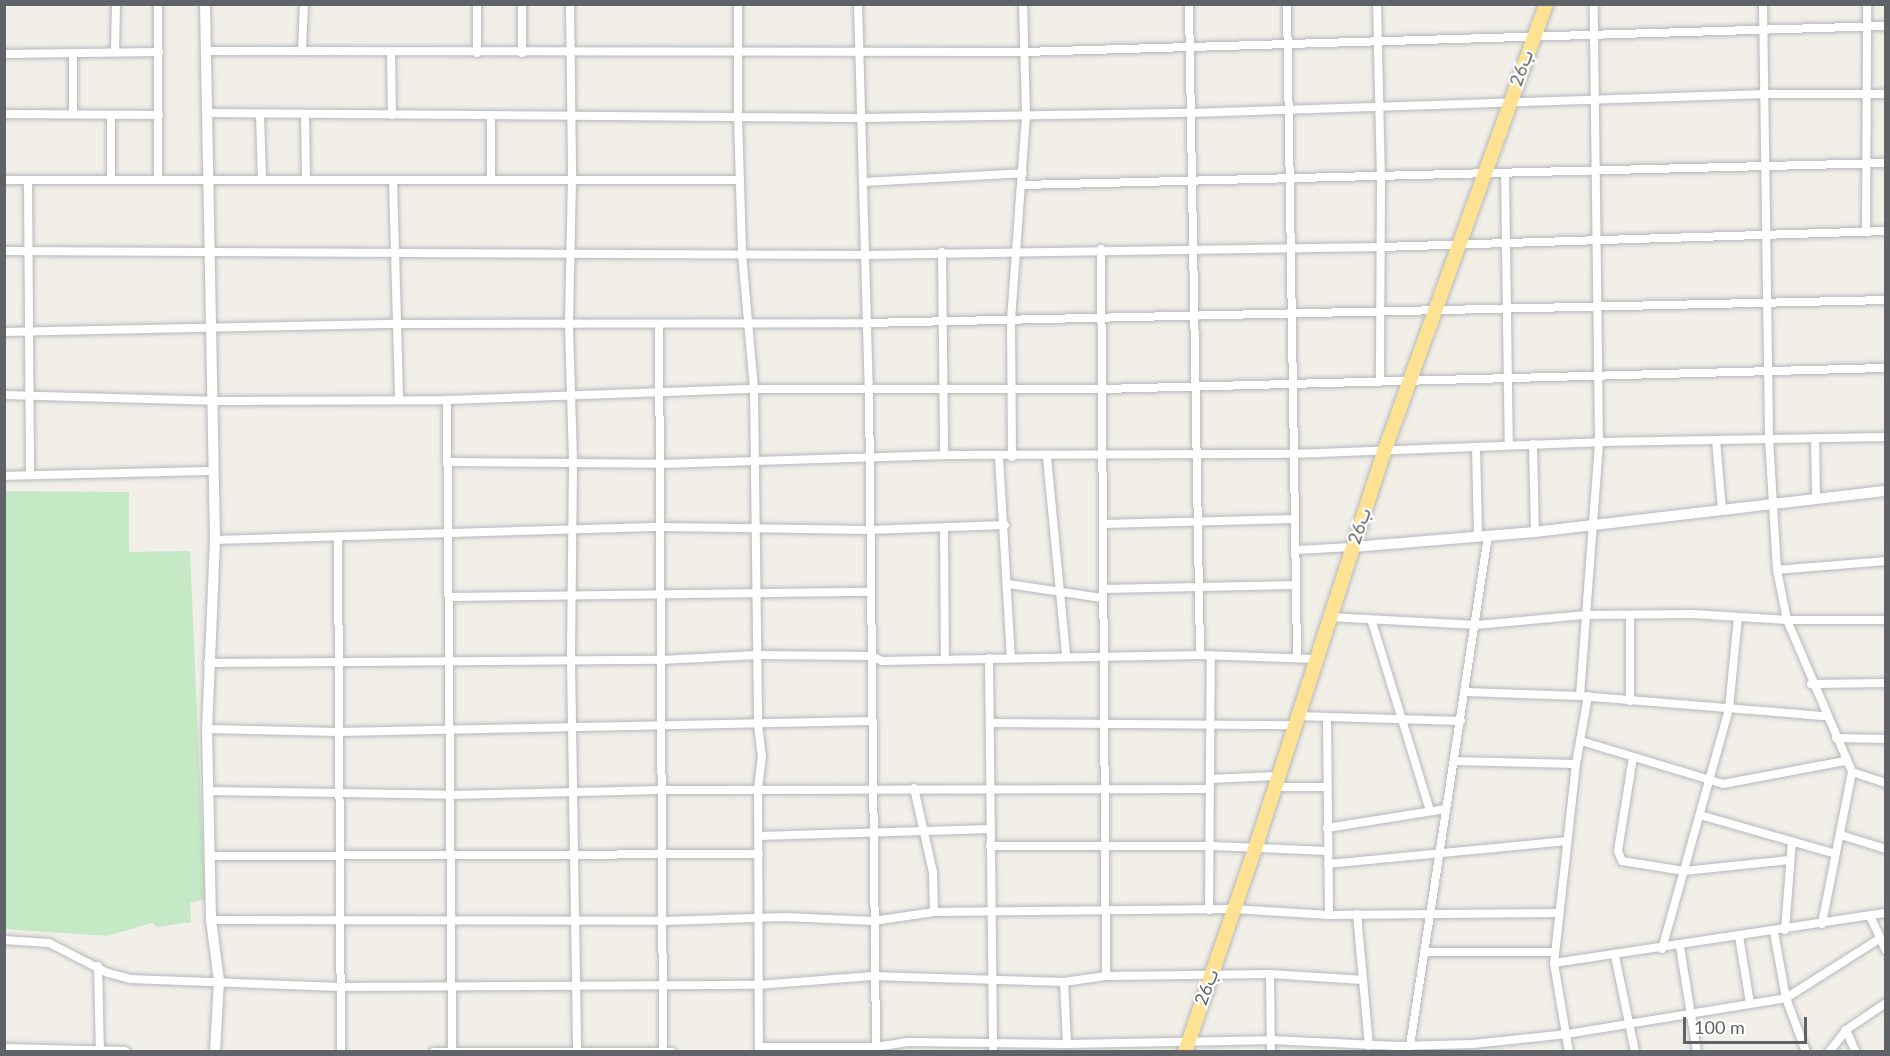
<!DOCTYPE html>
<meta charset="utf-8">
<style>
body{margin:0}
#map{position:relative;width:1890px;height:1056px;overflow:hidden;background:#f1efe8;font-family:Lato,Vazirmatn,sans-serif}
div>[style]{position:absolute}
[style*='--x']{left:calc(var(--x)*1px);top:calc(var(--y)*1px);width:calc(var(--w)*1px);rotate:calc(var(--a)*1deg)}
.green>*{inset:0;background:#c5e8c5}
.roads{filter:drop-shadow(0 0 2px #b5b8bc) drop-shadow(0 0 2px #b5b8bc)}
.street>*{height:8px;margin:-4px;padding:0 4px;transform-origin:4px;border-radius:4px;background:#fff}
.secondary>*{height:10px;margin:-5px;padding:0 5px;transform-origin:5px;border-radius:5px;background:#fff}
.highway>*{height:14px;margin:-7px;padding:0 7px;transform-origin:7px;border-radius:7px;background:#fde293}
span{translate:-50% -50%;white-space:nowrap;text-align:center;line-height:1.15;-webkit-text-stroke:4.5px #fff;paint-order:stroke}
.street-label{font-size:18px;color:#5f6368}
.frame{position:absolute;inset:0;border:6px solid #5f6368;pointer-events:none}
.scale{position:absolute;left:1683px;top:1017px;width:124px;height:27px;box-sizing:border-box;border:3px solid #5f6368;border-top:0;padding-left:8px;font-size:18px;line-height:21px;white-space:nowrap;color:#5f6368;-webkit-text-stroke:4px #fff;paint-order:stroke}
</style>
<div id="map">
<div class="green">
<i style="clip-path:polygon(4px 491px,129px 492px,129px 552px,190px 551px,205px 899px,190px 903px,191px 922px,157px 927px,152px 923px,107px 936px,5px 929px)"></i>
</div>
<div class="roads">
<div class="street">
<i style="--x:158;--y:4;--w:175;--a:90"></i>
<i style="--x:522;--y:4;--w:49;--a:90"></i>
<i style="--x:570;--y:4;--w:174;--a:89.3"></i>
<i style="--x:572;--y:178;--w:148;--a:91.2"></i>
<i style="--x:569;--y:326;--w:138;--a:88.3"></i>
<i style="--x:573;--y:464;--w:197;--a:90.6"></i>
<i style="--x:571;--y:661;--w:391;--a:89.1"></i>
<i style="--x:738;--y:4;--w:113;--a:90"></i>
<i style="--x:738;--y:117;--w:137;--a:88.3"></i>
<i style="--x:742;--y:254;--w:136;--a:84.9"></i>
<i style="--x:754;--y:389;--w:336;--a:89.3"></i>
<i style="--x:758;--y:725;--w:31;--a:83"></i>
<i style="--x:762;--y:756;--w:33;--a:97"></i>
<i style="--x:758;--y:789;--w:261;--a:89.8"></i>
<i style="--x:858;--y:4;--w:385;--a:88.4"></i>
<i style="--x:869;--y:389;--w:661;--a:89.39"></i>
<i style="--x:1189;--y:4;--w:651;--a:89.03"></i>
<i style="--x:1287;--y:4;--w:654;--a:89.12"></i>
<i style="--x:1377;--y:4;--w:173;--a:88.7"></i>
<i style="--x:1381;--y:177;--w:204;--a:90.3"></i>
<i style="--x:1763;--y:4;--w:435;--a:89.2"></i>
<i style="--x:1769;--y:439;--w:131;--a:86.5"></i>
<i style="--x:1777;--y:570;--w:51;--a:78.7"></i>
<i style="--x:1787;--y:620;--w:165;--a:66.8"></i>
<i style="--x:1852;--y:772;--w:155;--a:101.2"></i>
<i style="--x:115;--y:51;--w:47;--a:-88.8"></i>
<i style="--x:206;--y:51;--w:818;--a:0.07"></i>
<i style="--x:1024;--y:52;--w:862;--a:-1.73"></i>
<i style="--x:302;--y:51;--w:47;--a:-87.6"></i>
<i style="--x:73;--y:53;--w:61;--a:90"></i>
<i style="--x:391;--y:53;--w:62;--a:89.1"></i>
<i style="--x:477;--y:53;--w:49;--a:-90"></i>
<i style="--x:4;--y:54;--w:155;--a:-0.7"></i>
<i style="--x:207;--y:113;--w:655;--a:0.44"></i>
<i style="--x:862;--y:118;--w:329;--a:-0.9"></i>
<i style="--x:1191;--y:113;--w:576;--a:-1.89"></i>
<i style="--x:1767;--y:94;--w:119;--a:0"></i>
<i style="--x:4;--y:114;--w:155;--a:0.4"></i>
<i style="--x:260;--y:115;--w:64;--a:88.2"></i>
<i style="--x:305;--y:116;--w:64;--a:89.1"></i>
<i style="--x:1505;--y:174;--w:271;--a:89.2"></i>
<i style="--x:491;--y:179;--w:63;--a:-90"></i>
<i style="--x:4;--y:180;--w:736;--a:0"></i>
<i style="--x:111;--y:180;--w:65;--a:-90"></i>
<i style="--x:393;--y:180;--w:220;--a:88.4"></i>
<i style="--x:28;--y:181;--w:294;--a:89.6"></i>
<i style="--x:864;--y:182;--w:159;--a:-3.2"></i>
<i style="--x:1022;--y:185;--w:864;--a:-1.46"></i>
<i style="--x:1866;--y:231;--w:227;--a:-89.7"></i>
<i style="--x:1101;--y:249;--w:727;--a:89.61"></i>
<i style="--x:4;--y:251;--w:862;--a:0.27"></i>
<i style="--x:866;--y:255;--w:515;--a:-0.89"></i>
<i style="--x:1381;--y:247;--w:505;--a:-1.81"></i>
<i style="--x:942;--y:252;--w:203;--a:89.4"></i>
<i style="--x:659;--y:324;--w:726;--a:89.68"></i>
<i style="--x:4;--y:332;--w:393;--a:-1.2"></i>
<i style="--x:397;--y:324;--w:469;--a:-0.1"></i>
<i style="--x:866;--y:323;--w:1020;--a:-1.29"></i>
<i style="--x:4;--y:395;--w:209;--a:1.6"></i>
<i style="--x:213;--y:401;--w:234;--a:-0.2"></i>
<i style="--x:447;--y:400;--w:307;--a:-2.1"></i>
<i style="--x:754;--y:389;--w:349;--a:0"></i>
<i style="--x:1103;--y:389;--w:783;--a:-1.54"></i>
<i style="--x:447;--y:400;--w:652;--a:89.56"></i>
<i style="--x:1815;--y:438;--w:59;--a:89"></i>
<i style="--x:1716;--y:440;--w:70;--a:85.1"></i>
<i style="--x:1533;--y:444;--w:88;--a:88.7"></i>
<i style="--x:1476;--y:447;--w:90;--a:88.7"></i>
<i style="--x:999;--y:457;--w:200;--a:86.6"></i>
<i style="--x:1012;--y:457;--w:137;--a:-90.4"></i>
<i style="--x:1011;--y:320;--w:205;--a:-85.8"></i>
<i style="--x:1026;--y:116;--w:112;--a:-91.5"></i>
<i style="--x:1047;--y:457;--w:200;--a:84.5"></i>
<i style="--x:449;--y:462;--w:212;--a:0.5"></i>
<i style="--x:661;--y:464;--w:294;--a:-1.8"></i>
<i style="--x:955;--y:455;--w:338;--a:-0.2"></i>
<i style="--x:1293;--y:454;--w:306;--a:-2.2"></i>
<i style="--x:1599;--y:442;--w:287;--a:-1"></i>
<i style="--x:4;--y:476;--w:209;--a:-1.4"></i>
<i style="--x:1104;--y:524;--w:191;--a:-1.5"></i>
<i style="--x:944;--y:528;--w:130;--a:89.6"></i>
<i style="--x:338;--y:536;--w:516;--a:89.67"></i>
<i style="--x:215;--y:540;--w:447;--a:-1.7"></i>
<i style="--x:662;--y:527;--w:207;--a:0.8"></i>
<i style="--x:869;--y:530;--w:136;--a:-2.1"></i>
<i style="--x:1296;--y:550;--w:56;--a:-3.1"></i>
<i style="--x:1777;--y:570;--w:109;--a:-4.7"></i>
<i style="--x:1008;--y:584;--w:95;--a:8.5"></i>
<i style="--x:1103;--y:589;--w:193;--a:-1.2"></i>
<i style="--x:449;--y:597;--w:421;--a:-0.7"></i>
<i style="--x:1329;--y:617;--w:148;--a:3.1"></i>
<i style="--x:1477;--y:625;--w:107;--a:-5.3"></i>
<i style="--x:1584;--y:615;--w:109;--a:-0.5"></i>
<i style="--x:1693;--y:614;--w:94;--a:3.7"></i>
<i style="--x:1787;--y:620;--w:99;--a:0"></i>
<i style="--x:1372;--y:622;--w:197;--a:72.9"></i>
<i style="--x:989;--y:658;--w:394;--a:89.4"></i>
<i style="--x:208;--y:663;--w:453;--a:-0.4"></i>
<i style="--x:661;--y:660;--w:96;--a:-3"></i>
<i style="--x:757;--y:655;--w:114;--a:0.5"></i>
<i style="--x:871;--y:656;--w:12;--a:24"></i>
<i style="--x:882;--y:661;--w:318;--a:-1.1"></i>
<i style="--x:1200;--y:655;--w:115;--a:2"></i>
<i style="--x:1811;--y:684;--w:75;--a:-0.8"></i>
<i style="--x:1466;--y:692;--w:114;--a:2"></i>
<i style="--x:1580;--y:696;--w:246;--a:4.7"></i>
<i style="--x:1580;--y:696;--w:255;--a:-85.7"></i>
<i style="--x:1599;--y:442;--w:438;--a:-90.7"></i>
<i style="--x:1630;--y:701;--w:86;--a:-90"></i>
<i style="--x:1296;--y:716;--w:165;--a:1.7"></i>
<i style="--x:1327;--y:720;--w:195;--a:89.4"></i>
<i style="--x:990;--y:723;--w:303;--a:0.4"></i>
<i style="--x:207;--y:729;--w:131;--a:1.3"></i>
<i style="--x:338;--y:732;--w:534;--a:-1.18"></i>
<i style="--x:1836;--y:738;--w:50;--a:1.1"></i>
<i style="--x:1581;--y:741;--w:148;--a:16.8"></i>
<i style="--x:1723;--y:784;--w:124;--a:-10.7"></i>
<i style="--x:1633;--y:757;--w:95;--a:99.1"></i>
<i style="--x:1618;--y:851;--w:11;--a:68"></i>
<i style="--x:1622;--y:861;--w:63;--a:9.2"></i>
<i style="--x:1684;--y:871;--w:106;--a:-6"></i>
<i style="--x:1454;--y:761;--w:122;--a:1.4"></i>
<i style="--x:1852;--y:772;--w:36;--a:18"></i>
<i style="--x:1210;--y:779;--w:66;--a:-2.6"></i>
<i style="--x:1275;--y:787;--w:52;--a:0"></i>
<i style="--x:914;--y:788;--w:86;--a:77.3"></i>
<i style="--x:933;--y:872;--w:40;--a:88.6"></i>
<i style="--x:209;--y:791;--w:243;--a:0.9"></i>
<i style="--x:452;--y:795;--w:209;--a:-1.4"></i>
<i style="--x:661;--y:790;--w:549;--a:-0.1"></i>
<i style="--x:1700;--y:815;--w:141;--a:16"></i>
<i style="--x:1327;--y:828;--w:120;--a:-9.1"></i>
<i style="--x:1841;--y:835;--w:47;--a:17.3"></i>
<i style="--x:759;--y:836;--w:232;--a:-1.7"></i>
<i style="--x:990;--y:846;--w:222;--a:0"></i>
<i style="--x:1212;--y:846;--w:115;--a:2.5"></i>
<i style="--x:209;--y:856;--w:550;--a:-0.21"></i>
<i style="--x:1328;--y:864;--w:239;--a:-5.5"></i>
<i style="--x:1209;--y:910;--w:255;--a:-89.6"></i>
<i style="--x:1357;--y:914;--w:132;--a:84.8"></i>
<i style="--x:1870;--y:916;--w:38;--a:65"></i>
<i style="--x:211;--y:920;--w:452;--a:0.1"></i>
<i style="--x:663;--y:921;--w:122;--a:-1.9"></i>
<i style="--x:785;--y:917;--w:88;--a:2.6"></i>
<i style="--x:873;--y:921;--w:62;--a:-8.4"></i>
<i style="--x:934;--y:912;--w:299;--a:-0.6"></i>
<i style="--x:1233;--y:909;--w:96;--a:3.6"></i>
<i style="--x:1329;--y:915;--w:230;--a:-0.5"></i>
<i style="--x:1785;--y:930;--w:89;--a:-85.5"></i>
<i style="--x:1774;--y:932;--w:67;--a:79.7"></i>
<i style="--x:1786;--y:998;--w:58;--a:69.7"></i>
<i style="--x:1739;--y:936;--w:68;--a:80.7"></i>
<i style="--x:4;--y:940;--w:45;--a:3.8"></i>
<i style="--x:49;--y:943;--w:66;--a:27"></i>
<i style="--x:108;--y:973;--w:23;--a:15"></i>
<i style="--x:130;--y:979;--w:210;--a:2.2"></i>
<i style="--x:340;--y:987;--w:418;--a:-0.3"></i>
<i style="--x:758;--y:985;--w:114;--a:-4.5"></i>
<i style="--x:872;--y:976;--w:192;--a:1.8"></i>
<i style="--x:1064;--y:982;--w:42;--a:-8.1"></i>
<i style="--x:1106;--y:976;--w:164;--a:-0.7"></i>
<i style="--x:1270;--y:974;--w:93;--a:3.7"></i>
<i style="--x:1680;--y:947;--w:106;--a:80.8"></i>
<i style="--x:1662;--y:949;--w:249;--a:-74.4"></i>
<i style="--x:1729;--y:709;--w:91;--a:-84.4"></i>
<i style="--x:1424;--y:952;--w:131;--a:0"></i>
<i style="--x:1615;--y:956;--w:98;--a:78.2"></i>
<i style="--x:1554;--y:963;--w:336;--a:-8.6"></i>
<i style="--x:98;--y:966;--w:86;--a:88.7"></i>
<i style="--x:1270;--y:974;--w:78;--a:89.3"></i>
<i style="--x:1064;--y:982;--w:62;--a:87.2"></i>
<i style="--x:1846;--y:1030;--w:24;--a:66"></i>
<i style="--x:759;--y:1047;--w:117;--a:0"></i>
<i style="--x:876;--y:1047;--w:32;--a:-9"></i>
<i style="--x:908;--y:1042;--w:159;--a:0.7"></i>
<i style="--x:1067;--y:1044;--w:204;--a:-1.1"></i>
<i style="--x:1271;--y:1040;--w:126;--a:2.7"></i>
<i style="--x:1397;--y:1046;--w:76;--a:-1.5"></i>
<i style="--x:1473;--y:1044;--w:95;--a:-6.1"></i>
<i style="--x:1567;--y:1034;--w:222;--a:-9.3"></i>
<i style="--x:1786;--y:998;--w:110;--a:-32.4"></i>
<i style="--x:434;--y:1052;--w:238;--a:0"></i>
<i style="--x:1409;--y:1052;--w:522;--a:-81.3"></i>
<i style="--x:1569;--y:1052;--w:90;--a:-99.6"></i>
<i style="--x:1554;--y:963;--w:200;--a:-83.7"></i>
<i style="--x:1576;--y:764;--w:69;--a:-80"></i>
<i style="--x:1829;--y:1052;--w:28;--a:-52"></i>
<i style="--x:1846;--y:1030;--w:48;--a:-34"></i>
</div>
<div class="secondary">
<i style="--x:205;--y:4;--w:536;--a:88.93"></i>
<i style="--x:215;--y:540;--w:189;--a:92.4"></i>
<i style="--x:207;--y:729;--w:191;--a:88.8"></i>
<i style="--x:211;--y:920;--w:62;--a:82.5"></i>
<i style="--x:219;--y:981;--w:71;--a:93.2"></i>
<i style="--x:1352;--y:547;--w:184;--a:-4.7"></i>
<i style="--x:1535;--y:532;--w:353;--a:-6.7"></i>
<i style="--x:4;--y:1049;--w:121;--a:1.4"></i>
</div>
<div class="highway">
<i style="--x:1185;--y:1052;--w:215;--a:-71"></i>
<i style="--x:1255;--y:849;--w:417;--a:-72"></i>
<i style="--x:1384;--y:452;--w:476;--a:-70.1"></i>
</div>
</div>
<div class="street-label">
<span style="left:1521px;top:68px;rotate:-70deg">26ب</span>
<span style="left:1359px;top:526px;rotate:-71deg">26ب</span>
<span style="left:1206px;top:987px;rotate:-69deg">26ب</span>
</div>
<div class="frame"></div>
<div class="scale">100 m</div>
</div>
